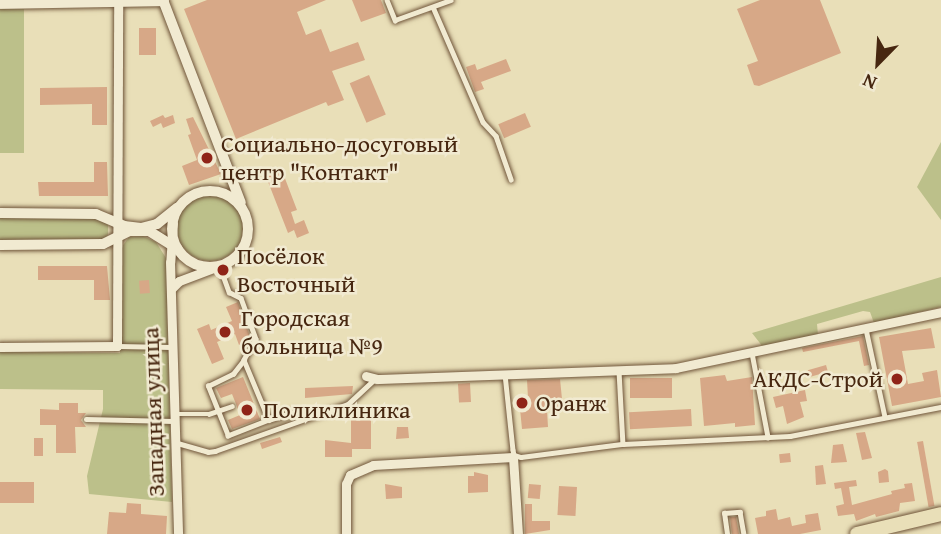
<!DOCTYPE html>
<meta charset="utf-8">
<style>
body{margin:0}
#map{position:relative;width:941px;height:534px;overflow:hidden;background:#e9dfb8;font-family:"Gentium Book Plus",serif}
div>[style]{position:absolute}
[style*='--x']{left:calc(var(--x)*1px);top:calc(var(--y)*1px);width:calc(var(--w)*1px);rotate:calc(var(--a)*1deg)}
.green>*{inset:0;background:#bcc08a;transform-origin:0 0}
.round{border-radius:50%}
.building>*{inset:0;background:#d7a887;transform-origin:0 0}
.roads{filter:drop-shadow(0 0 2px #70553a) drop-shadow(0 0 2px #70553a)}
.service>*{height:4.5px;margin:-2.25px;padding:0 2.25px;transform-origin:2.25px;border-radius:2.25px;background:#f1ead1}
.minor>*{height:9px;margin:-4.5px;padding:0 4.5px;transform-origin:4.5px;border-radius:4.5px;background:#f1ead1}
.tertiary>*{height:10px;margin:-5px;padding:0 5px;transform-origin:5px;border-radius:5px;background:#f1ead1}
.tertiary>.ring{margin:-5px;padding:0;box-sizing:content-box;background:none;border:10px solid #f1ead1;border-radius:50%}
.primary>*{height:14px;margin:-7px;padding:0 7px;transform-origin:7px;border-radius:7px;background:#e9dfb8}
.dots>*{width:19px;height:19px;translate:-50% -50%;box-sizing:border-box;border:4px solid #f1ead1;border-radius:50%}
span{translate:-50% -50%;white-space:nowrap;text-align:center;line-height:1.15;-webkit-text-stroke:5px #f1ead1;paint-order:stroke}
.poi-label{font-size:24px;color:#472710}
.left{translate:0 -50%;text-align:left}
.right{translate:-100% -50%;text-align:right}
.street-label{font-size:24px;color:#472710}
.north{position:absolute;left:843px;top:28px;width:70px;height:70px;-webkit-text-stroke:5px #f1ead1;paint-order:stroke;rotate:204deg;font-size:19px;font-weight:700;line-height:28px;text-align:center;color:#472710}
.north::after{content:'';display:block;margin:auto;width:24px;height:32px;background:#472710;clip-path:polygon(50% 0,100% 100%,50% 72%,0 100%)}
</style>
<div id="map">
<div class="green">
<i style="left:0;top:9px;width:24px;height:144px"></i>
<i style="clip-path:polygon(941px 142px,941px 220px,917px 187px)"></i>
<i class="round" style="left:177px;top:195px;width:66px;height:66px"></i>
<i style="clip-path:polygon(0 217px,101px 217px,108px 223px,108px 234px,106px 239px,0 241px)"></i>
<i style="clip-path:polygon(143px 236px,156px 242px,166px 258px,172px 502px,89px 494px,87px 476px,103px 409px,103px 390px,0 389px,0 352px,120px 353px,121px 248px,129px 237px)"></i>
<i style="clip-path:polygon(941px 277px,941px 307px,874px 323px,870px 312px,863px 311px,817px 324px,818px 335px,763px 347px,752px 333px)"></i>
</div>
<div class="building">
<i style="clip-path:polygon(207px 0,326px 0,297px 12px,306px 35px,321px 29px,330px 52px,358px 42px,365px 60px,332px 71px,344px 100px,328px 106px,326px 102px,236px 139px,184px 9px)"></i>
<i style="clip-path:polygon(352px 0,381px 0,386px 13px,361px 22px)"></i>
<i style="clip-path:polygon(760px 0,820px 0,841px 53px,759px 86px,754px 85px,747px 65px,758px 61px,737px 9px)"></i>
<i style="left:139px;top:28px;width:17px;height:27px"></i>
<i style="clip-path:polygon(506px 59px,511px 71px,481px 82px,484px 89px,475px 92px,466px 67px,475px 64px,477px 70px)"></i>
<i style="left:369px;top:75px;width:43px;height:21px;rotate:67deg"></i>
<i style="clip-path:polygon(107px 87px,107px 125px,92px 125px,92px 104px,40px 105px,40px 88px)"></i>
<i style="left:525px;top:113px;width:15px;height:29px;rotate:67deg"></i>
<i style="clip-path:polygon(163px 115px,165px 118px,173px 115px,175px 123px,163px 128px,161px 123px,153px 127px,150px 121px)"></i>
<i style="clip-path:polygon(193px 117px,221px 174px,189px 185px,182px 166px,197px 160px,188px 135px,191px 134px,186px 119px)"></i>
<i style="clip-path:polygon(94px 162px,107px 162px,108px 196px,39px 196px,38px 182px,94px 182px)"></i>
<i style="clip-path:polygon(281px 168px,297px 210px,291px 212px,295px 224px,304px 220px,309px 233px,297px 238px,294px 230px,288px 233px,265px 174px)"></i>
<i style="clip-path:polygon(38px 266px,107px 266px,110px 300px,94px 300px,94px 280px,38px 280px)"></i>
<i style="left:149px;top:280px;width:13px;height:10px;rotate:86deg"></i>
<i style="clip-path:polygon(238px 302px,251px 339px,239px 345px,235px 334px,217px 342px,224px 359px,212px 364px,197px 329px,209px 324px,211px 330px,232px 321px,226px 307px)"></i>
<i style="clip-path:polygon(931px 328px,935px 348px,902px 351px,908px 384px,924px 381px,922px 373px,937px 370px,941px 397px,892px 406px,879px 337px)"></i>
<i style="clip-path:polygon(863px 336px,869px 365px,864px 366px,859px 341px,803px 352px,802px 348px)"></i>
<i style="left:826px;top:365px;width:7px;height:19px;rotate:74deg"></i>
<i style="clip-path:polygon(725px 375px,727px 381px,752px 377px,755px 425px,735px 427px,735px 423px,704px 426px,700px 378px)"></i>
<i style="clip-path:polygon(243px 377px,260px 419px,232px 429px,228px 420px,240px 415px,236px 404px,232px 394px,221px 398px,216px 388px)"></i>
<i style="left:630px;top:378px;width:42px;height:20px"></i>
<i style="clip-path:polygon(560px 379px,563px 409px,547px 410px,548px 427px,522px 429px,519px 399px,528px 398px,527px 380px)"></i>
<i style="left:470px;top:383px;width:19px;height:12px;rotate:87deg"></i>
<i style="clip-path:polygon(353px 386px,352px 394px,305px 398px,305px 388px)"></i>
<i style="clip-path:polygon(805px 390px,807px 401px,800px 402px,804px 417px,787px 424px,783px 406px,776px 408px,773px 397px)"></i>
<i style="clip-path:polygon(59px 403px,78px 403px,78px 413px,86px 413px,81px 420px,86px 427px,75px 427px,76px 453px,56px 453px,56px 425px,40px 425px,40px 409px,59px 410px)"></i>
<i style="left:691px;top:409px;width:17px;height:62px;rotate:87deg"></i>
<i style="left:368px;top:410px;width:13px;height:8px"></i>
<i style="clip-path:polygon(351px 420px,371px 420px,371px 449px,352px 449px,352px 457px,325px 457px,325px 440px,351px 443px)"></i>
<i style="clip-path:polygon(397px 427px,408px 427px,409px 438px,396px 439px)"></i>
<i style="clip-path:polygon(865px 432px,872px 458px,862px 460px,856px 433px)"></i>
<i style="clip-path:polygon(280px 437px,282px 442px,262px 449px,260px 443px)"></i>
<i style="left:34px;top:438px;width:9px;height:18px"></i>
<i style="left:923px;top:441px;width:66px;height:6px;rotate:80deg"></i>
<i style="clip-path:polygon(843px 444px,847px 462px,831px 463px,833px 445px)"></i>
<i style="left:790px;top:453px;width:9px;height:11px;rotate:84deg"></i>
<i style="clip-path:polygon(823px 465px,826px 484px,816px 485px,815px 466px)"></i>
<i style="clip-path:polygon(885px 469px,888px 471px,889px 482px,879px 483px,878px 472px)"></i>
<i style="clip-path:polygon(474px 472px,488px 475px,488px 492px,468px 493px,468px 476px,474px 476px)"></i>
<i style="clip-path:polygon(856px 480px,857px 486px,849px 487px,852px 505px,892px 494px,891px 491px,905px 488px,904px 484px,912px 483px,915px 501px,900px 503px,899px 511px,876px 517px,875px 514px,856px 521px,854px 514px,838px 516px,836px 506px,844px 504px,841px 488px,835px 489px,834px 483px)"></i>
<i style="left:0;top:482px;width:34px;height:21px"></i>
<i style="clip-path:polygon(385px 484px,402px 487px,402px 498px,386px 499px)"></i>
<i style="left:529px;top:484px;width:12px;height:14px;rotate:5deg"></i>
<i style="left:559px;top:486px;width:18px;height:29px;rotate:3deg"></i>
<i style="clip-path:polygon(127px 503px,141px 504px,141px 514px,167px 516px,166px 534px,107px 534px,109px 512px,126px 513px)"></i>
<i style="clip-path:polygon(525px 504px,532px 504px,532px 521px,550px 521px,550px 530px,525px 534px)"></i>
<i style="clip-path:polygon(776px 509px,778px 520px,790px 517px,792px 526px,806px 523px,805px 515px,818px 513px,821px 530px,800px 534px,758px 534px,755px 518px,766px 516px,766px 511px)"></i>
<i style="clip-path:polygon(730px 517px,736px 517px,739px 534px,732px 534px)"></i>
</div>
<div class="roads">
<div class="service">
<i style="--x:387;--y:0;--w:22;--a:68"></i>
<i style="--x:395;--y:20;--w:59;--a:-19.7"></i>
<i style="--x:433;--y:7;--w:125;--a:66.5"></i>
<i style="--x:483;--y:122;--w:19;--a:47"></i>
<i style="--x:496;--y:136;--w:46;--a:70.8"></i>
<i style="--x:220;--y:267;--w:27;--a:70"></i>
<i style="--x:229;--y:292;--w:13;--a:27"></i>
<i style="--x:241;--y:298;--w:44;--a:69.9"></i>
<i style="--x:256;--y:339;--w:24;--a:120"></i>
<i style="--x:244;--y:360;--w:65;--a:67.4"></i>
<i style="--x:269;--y:420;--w:44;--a:158.7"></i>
<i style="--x:228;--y:436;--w:54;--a:-111.8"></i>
<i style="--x:208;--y:386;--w:28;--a:-26"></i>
<i style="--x:233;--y:374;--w:18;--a:-52"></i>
<i style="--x:866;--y:329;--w:90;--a:77.8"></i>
<i style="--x:118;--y:346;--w:53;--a:1.1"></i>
<i style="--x:752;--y:353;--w:86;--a:79.2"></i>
<i style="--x:619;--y:371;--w:73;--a:86.9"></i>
<i style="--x:505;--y:374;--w:76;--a:84"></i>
<i style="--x:513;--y:450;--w:5;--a:79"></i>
<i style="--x:514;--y:455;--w:7;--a:16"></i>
<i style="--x:521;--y:457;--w:103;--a:-7.3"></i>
<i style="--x:623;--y:444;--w:167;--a:-2.7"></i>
<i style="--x:790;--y:436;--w:154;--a:-10.9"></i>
<i style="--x:175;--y:414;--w:34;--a:0"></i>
<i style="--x:209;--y:414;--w:24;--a:-19"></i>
<i style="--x:86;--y:419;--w:87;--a:1.3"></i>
<i style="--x:269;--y:420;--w:28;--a:-18"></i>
<i style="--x:174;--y:442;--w:35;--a:16"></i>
<i style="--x:208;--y:452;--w:7;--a:-8"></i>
<i style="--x:215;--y:451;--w:141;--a:-19.5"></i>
<i style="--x:348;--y:404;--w:34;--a:-43"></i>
<i style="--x:727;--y:534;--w:21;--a:-98"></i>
<i style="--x:724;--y:513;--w:16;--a:-4"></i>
<i style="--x:740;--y:512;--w:22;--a:80"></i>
</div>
<div class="minor">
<i style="--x:173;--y:223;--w:39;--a:94"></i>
<i style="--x:170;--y:262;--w:272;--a:88.3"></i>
<i style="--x:171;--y:289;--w:11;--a:-45"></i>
<i style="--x:179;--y:281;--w:43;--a:-20.6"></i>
<i style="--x:0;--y:347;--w:117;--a:-0.5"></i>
<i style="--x:117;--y:346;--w:344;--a:-89.8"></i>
<i style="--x:366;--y:376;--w:11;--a:15"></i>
<i style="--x:377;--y:379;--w:299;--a:-2.1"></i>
<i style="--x:676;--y:368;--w:271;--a:-11.9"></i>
<i style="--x:346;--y:534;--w:50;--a:-90"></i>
<i style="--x:346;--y:484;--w:10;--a:-66"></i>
<i style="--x:350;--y:475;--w:25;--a:-23"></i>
<i style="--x:373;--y:465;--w:140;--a:-3.3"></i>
<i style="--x:513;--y:457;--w:77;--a:86.3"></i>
</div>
<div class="tertiary">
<i style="--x:163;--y:0;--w:217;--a:69"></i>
<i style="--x:0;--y:4;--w:164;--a:-1"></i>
<i class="ring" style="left:172px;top:191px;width:66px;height:66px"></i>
<i style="--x:0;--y:213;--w:96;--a:0.6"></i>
<i style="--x:96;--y:214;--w:30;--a:23"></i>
<i style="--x:124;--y:226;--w:17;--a:7"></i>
<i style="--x:141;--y:228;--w:16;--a:-14"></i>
<i style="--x:157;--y:224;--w:26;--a:-39"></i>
<i style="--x:0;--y:245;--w:103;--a:-0.6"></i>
<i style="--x:103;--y:244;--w:30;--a:-26"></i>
<i style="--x:130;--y:231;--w:19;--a:0"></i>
<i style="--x:149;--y:231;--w:34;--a:32"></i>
</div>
<div class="primary">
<i style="--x:857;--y:534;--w:86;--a:-13.4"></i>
</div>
</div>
<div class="dots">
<i style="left:207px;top:158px;background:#8f2418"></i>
<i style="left:223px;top:270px;background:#8f2418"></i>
<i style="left:225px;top:332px;background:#8f2418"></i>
<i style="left:897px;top:379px;background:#8f2418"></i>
<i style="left:522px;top:403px;background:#8f2418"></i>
<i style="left:247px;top:410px;background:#8f2418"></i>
</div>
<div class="poi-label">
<span class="left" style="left:221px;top:158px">Социально-досуговый<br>центр "Контакт"</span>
<span class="left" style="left:237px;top:270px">Посёлок<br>Восточный</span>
<span class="left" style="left:241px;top:332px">Городская<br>больница №9</span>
<span class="right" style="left:883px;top:379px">АКДС-Строй</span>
<span class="left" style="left:536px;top:403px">Оранж</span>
<span class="left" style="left:263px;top:410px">Поликлиника</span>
</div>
<div class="street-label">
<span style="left:153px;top:412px;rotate:-92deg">Западная улица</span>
</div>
<div class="north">N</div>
</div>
